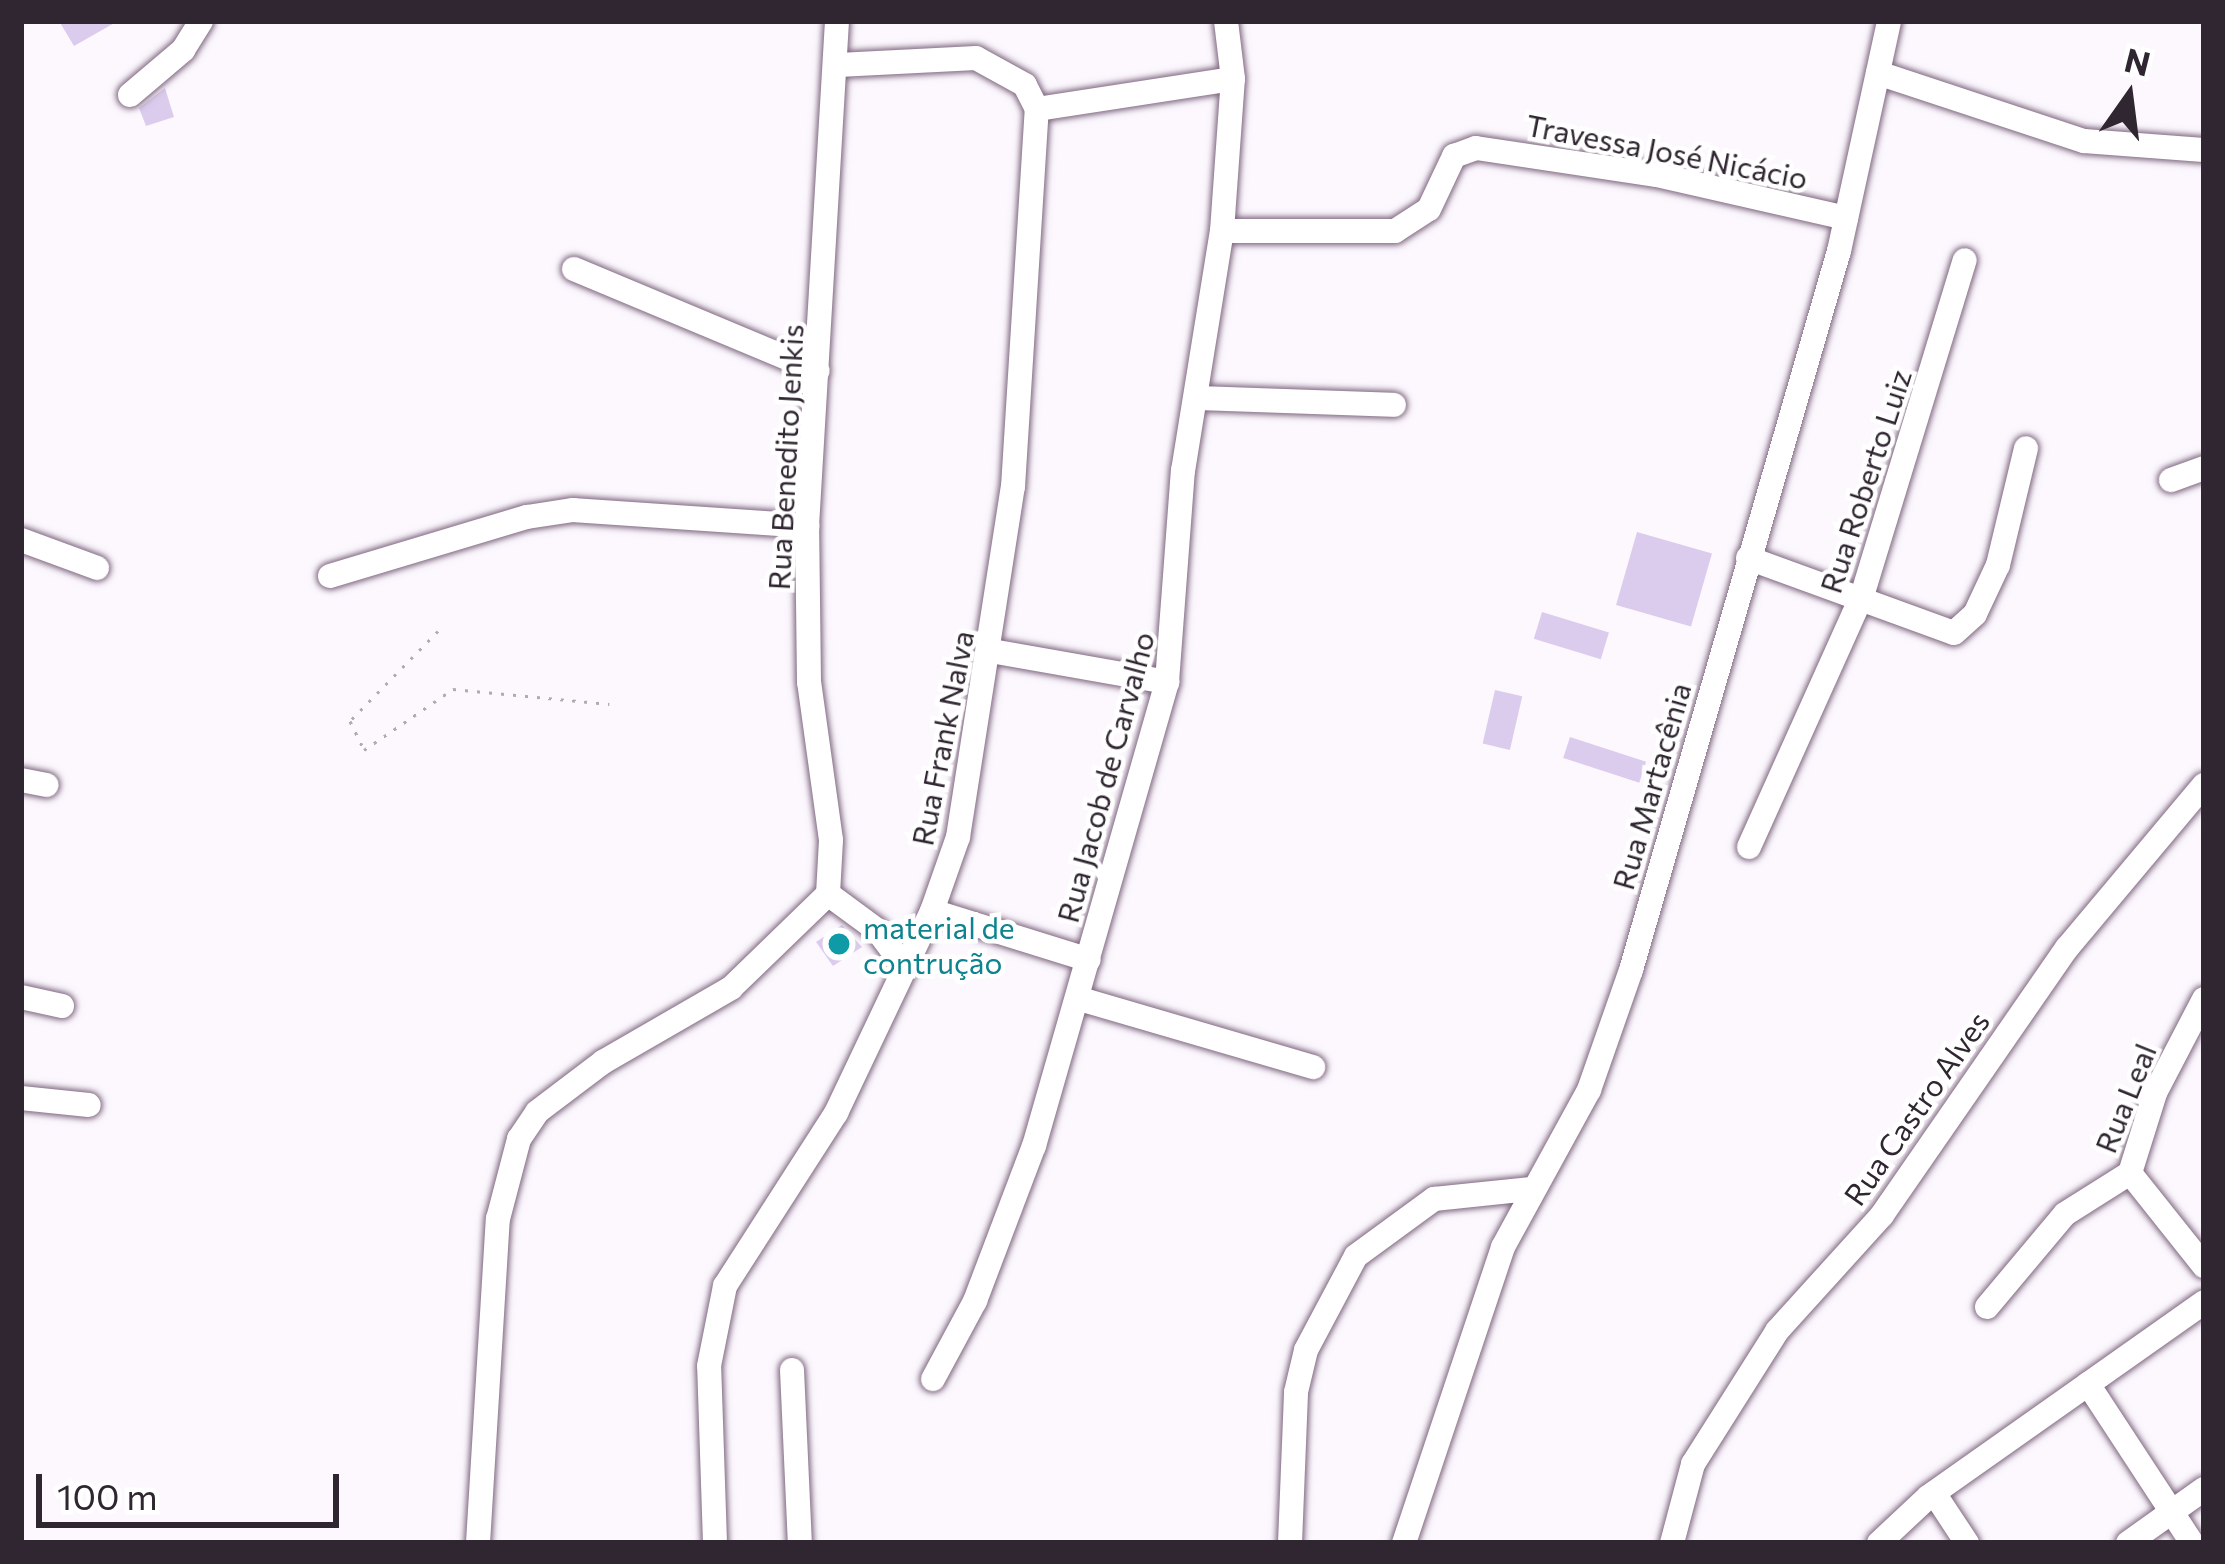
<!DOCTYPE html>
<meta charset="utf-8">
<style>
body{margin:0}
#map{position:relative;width:2225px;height:1564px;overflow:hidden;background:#fdf8fe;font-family:Commissioner,sans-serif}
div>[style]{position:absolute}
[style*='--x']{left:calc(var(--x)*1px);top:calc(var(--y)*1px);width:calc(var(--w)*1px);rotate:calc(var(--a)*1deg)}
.building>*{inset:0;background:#dbcced;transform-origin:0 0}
.path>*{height:3px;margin-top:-1.5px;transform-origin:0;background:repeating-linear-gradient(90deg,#b0aab1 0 3px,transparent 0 12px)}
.roads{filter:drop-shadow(0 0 3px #7f6780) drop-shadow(0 0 3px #7f6780)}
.street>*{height:24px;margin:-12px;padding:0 12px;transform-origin:12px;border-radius:12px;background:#fff}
.dots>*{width:33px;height:33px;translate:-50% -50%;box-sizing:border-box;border:6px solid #fff;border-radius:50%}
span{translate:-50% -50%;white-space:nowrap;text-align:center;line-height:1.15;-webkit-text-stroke:9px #fff;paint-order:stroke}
.street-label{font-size:30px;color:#302631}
.culture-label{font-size:30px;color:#0d838f}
.left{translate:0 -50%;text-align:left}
.frame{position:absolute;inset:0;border:24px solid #302631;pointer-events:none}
.north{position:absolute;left:2069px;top:36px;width:120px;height:120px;-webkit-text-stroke:9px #fff;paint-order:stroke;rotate:14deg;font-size:33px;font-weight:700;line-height:48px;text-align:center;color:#302631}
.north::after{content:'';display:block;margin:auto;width:42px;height:54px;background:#302631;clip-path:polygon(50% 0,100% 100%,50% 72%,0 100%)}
.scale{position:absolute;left:36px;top:1474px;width:303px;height:54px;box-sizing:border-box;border:6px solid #302631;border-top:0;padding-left:15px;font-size:36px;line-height:42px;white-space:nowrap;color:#302631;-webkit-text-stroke:9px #fff;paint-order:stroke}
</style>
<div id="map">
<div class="building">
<i style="clip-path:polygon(59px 21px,118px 21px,74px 46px)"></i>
<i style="clip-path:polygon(165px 88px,174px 117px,146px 126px,139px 108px)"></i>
<i style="left:1637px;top:532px;width:78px;height:76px;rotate:16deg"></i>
<i style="left:1542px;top:612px;width:70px;height:28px;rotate:17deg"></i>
<i style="left:1495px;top:690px;width:28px;height:55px;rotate:13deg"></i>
<i style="left:1570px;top:737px;width:80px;height:22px;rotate:18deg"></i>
<i style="clip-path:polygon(842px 925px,862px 947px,833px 966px,816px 942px)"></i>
</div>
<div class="path">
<i style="--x:438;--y:631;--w:126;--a:134.4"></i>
<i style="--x:350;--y:721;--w:32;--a:64"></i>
<i style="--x:364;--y:750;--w:108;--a:-34.4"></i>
<i style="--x:453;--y:689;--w:157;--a:5.5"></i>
</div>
<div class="roads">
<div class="street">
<i style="--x:1878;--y:73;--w:217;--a:18.3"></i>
<i style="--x:2084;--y:141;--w:120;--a:4.3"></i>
<i style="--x:130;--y:95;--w:70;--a:-40.3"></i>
<i style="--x:183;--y:50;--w:34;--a:-58"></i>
<i style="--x:1037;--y:109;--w:198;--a:-8.7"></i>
<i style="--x:1222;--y:231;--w:173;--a:0"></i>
<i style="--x:1395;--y:231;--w:40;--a:-32.9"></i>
<i style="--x:1429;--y:209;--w:59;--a:-64.7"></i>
<i style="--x:1454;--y:156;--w:23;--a:-20"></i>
<i style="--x:1476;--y:148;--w:183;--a:8.5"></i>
<i style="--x:1657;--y:175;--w:194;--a:12.8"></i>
<i style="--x:574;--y:269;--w:264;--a:22.7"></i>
<i style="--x:1196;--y:398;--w:198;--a:2"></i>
<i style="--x:2171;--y:480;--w:35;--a:-20"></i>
<i style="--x:21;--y:540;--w:81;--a:20.2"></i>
<i style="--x:1748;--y:558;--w:219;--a:20"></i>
<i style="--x:1954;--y:633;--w:28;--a:-42"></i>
<i style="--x:1975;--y:614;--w:54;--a:-64.9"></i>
<i style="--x:1998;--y:565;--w:120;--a:-76.5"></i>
<i style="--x:330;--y:576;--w:206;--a:-16.7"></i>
<i style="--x:527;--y:517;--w:47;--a:-8.7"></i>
<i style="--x:573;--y:510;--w:235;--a:3.9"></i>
<i style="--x:991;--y:651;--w:179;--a:10"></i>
<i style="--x:21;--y:780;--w:26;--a:11"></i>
<i style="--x:1749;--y:847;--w:275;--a:-65.8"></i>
<i style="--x:1862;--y:596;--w:351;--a:-73"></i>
<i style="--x:828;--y:894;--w:61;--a:36.3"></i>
<i style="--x:877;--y:930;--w:45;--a:53.1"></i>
<i style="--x:932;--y:911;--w:164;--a:17.3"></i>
<i style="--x:21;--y:997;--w:42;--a:12.4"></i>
<i style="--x:1080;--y:999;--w:243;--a:16.3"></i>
<i style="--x:21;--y:1098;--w:68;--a:5.9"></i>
<i style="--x:2130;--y:1173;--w:119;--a:51.5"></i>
<i style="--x:1987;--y:1307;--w:121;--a:-50"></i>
<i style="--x:2065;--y:1214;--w:77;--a:-32.2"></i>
<i style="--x:2130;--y:1173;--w:84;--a:-72.6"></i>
<i style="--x:2155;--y:1093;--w:106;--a:-62.5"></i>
<i style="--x:792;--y:1370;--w:173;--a:87.4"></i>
<i style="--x:933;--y:1379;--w:89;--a:-61.7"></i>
<i style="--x:975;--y:1301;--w:166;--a:-69.2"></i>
<i style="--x:1034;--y:1146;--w:483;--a:-74"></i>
<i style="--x:1167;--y:682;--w:212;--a:-85.7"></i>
<i style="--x:1183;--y:471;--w:243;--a:-80.8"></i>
<i style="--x:1222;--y:231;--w:152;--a:-85.9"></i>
<i style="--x:1233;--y:79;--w:58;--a:-96.9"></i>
<i style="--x:2088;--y:1384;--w:190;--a:56.8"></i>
<i style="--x:1934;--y:1493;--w:60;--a:56.6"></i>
<i style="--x:478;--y:1543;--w:325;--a:-86.5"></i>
<i style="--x:498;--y:1219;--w:83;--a:-75.3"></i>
<i style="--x:519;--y:1139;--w:32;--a:-56"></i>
<i style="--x:537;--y:1112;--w:83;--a:-37.1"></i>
<i style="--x:603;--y:1062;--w:148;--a:-30"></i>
<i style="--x:731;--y:988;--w:135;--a:-44.1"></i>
<i style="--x:828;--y:894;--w:54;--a:-86.8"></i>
<i style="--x:831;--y:840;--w:160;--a:-97.9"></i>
<i style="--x:809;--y:682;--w:156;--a:-90.7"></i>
<i style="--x:807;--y:526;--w:506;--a:-86.6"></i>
<i style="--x:715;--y:1543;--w:177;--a:-91.9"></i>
<i style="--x:709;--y:1366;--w:82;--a:-78.7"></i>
<i style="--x:725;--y:1286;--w:206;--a:-57.3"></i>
<i style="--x:836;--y:1113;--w:224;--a:-64.6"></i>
<i style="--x:932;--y:911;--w:78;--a:-70.6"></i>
<i style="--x:958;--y:837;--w:354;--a:-81.1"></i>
<i style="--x:1013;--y:487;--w:379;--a:-86.4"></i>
<i style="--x:1037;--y:109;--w:27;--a:-117"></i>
<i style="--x:1025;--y:85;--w:56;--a:-151.1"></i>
<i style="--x:976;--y:58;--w:138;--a:177.1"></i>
<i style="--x:1290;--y:1543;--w:151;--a:-87.7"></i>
<i style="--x:1296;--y:1392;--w:43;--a:-76.6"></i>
<i style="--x:1306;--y:1350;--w:106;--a:-62"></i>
<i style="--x:1356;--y:1256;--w:97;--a:-36.2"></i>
<i style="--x:1434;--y:1199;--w:98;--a:-5.9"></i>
<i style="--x:1404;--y:1543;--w:312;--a:-71.5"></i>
<i style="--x:1503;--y:1247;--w:179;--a:-61.3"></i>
<i style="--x:1589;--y:1090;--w:127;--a:-70.7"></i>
<i style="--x:1631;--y:970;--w:748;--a:-73.87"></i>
<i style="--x:1839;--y:251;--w:235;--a:-77.7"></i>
<i style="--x:1672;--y:1543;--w:82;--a:-75.1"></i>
<i style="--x:1693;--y:1464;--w:157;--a:-57.7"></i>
<i style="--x:1777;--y:1331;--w:156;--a:-47.8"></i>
<i style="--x:1882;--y:1215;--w:325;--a:-55.3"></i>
<i style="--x:2067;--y:948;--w:213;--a:-50"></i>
<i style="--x:1879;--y:1543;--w:67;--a:-43.2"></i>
<i style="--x:1928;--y:1497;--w:338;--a:-35.2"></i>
<i style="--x:2128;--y:1543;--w:93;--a:-35.4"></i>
</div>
</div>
<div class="dots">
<i style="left:839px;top:944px;background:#0f9aa8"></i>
</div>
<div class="street-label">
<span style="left:1667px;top:151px;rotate:11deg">Travessa José Nicácio</span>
<span style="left:785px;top:457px;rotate:-87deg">Rua Benedito Jenkis</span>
<span style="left:1865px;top:481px;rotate:-72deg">Rua Roberto Luiz</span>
<span style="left:942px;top:738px;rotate:-79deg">Rua Frank Nalva</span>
<span style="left:1105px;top:777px;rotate:-75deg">Rua Jacob de Carvalho</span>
<span style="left:1651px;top:786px;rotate:-74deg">Rua Martacênia</span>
<span style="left:2125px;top:1098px;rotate:-68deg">Rua Leal</span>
<span style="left:1916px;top:1108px;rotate:-55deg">Rua Castro Alves</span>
</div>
<div class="culture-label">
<span class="left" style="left:863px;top:944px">material de<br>contrução</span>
</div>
<div class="frame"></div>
<div class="north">N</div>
<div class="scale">100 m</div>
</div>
